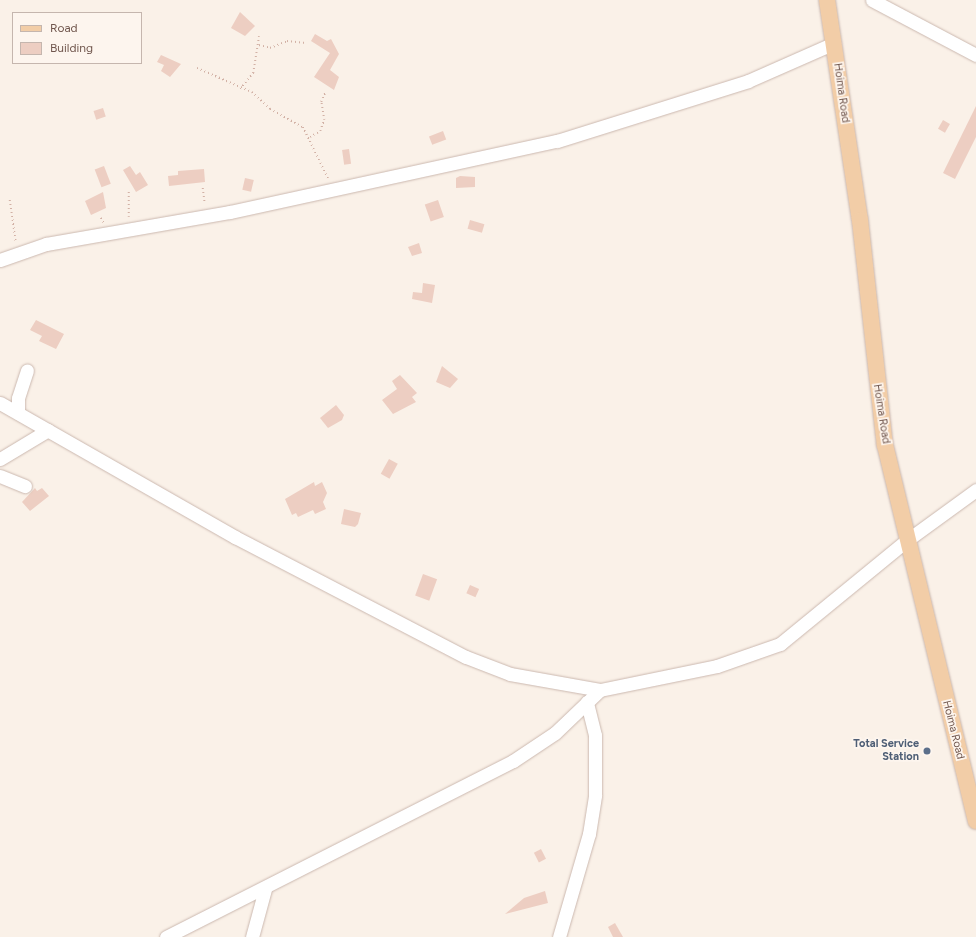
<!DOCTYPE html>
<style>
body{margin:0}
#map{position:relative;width:976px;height:937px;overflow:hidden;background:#faf1e8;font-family:Figtree,sans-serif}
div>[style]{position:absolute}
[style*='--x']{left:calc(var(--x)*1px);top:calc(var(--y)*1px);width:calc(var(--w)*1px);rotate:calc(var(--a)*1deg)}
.building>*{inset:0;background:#edcec2;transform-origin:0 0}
.path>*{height:1.5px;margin-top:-0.75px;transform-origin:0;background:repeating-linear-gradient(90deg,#d2b1a5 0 1px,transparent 0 4px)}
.roads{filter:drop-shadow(0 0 1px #cbb8af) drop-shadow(0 0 1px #cbb8af)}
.minor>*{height:13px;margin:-6.5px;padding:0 6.5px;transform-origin:6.5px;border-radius:6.5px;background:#fff}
.major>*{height:16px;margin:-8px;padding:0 8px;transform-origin:8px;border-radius:8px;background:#f2cda7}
.dots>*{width:11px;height:11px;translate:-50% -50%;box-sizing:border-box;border:2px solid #fdf5ee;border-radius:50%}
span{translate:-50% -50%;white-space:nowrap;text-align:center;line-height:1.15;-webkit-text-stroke:3.5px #fdf5ee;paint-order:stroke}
.street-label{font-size:11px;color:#71574e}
.service-label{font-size:11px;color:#4e5e75;font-weight:700}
.right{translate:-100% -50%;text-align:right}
.legend{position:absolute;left:12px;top:12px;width:130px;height:52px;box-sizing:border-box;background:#fdf5ee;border:1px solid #c5b6ae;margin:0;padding:5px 7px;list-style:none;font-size:12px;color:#71574e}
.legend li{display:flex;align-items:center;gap:8px;height:20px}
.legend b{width:20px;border:1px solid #c5b6ae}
</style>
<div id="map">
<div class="building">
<i style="clip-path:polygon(240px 12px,255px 26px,245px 36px,231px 28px)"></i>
<i style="clip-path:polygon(315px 34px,327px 41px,331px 39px,339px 54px,330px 70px,339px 77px,334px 90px,314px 77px,330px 53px,311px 41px)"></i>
<i style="clip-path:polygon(161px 55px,181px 64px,170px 77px,161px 71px,164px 65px,157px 62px)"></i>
<i style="clip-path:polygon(976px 106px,976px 137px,955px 179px,943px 173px)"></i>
<i style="left:103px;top:108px;width:9px;height:10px;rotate:72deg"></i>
<i style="left:943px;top:120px;width:8px;height:10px;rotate:30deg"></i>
<i style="left:443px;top:131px;width:9px;height:15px;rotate:69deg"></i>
<i style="left:349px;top:149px;width:15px;height:7px;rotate:82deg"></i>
<i style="left:104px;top:166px;width:19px;height:10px;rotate:69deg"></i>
<i style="clip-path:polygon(130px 166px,136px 175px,140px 172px,148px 185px,136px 192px,123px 170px)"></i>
<i style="clip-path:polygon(204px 169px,205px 182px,169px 186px,168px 176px,178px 175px,178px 171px)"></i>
<i style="clip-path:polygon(460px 176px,475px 177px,475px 187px,456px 188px,456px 178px)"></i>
<i style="left:245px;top:178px;width:9px;height:12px;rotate:13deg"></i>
<i style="clip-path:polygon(103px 192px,106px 208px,91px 215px,85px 201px)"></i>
<i style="left:438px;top:200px;width:18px;height:14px;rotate:71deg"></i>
<i style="left:470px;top:220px;width:15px;height:9px;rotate:16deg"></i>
<i style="clip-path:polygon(419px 243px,422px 253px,412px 256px,408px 247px)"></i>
<i style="clip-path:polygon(423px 283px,435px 285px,432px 303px,412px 299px,413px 292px,422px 293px)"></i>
<i style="clip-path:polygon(36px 320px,64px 334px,56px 349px,39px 341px,42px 336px,30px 330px)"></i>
<i style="clip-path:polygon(442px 366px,458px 379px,450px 388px,436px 382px)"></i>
<i style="clip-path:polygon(400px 375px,417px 393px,412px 397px,416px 402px,393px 414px,382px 400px,397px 389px,392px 381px)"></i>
<i style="clip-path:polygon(336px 405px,344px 415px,342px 420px,328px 428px,320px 418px)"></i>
<i style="left:389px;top:459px;width:10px;height:17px;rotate:29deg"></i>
<i style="clip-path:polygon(314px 482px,315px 486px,322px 482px,327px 493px,323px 502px,326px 509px,315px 514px,313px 510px,298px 517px,296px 513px,292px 515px,285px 499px)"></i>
<i style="clip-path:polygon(35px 488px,37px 491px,42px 488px,49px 496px,30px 511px,22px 502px)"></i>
<i style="clip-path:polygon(344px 509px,361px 513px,358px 524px,355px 527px,341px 524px)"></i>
<i style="left:423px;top:574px;width:15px;height:23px;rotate:20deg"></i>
<i style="left:470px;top:585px;width:10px;height:9px;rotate:24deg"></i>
<i style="left:541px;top:849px;width:11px;height:8px;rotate:63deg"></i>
<i style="clip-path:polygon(545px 891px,548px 903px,505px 914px,524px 898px)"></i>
<i style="clip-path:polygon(615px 923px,623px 937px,613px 937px,608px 927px)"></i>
</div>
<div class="path">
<i style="--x:259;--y:45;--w:11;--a:15"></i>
<i style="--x:270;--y:48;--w:18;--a:-22"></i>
<i style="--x:287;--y:41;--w:19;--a:6"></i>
<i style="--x:197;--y:68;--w:60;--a:23.6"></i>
<i style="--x:252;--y:92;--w:25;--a:43"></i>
<i style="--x:270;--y:109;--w:38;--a:29"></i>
<i style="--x:303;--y:127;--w:59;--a:63.9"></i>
<i style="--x:240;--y:89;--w:21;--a:-51"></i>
<i style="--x:253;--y:73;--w:37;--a:-81"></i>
<i style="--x:310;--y:137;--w:12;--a:-31"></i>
<i style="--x:320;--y:131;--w:12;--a:-70"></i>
<i style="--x:324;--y:120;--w:18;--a:-99"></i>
<i style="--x:321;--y:102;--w:10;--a:-66"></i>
<i style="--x:203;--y:188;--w:16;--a:83"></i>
<i style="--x:129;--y:192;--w:25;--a:90"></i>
<i style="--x:10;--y:200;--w:42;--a:81.9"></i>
<i style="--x:101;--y:218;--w:6;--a:59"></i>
</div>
<div class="roads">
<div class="minor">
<i style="--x:872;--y:0;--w:118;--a:27.9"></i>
<i style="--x:0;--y:260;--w:49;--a:-19.2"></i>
<i style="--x:46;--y:244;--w:187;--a:-9.9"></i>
<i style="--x:230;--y:212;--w:335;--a:-12.3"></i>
<i style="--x:557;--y:141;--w:200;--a:-17.4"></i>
<i style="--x:748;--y:81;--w:94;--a:-23.8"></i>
<i style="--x:0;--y:403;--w:271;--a:29.7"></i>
<i style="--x:235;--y:537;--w:260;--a:27.5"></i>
<i style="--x:466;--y:657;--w:47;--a:21.1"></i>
<i style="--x:510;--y:674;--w:91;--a:10.1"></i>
<i style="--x:600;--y:690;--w:119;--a:-11.6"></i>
<i style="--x:717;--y:666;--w:67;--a:-19.2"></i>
<i style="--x:780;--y:644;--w:163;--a:-39.3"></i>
<i style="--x:906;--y:541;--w:87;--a:-36.1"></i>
<i style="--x:18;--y:413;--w:15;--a:-90"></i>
<i style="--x:18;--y:398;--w:29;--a:-72"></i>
<i style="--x:0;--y:459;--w:56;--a:-31.1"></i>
<i style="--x:0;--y:476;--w:27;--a:22"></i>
<i style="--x:166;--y:937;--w:389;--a:-26.9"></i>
<i style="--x:513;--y:761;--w:50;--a:-33.7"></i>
<i style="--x:555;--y:733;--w:62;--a:-43.7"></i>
<i style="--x:252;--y:937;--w:50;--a:-74.8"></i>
<i style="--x:559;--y:937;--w:107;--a:-73.8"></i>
<i style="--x:589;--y:834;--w:39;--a:-81"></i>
<i style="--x:595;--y:795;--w:60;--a:-90"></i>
<i style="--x:595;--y:735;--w:34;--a:-104"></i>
</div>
<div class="major">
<i style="--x:827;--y:0;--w:222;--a:81.5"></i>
<i style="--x:860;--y:220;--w:226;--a:83.7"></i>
<i style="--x:885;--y:445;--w:387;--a:76.4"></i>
</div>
</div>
<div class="dots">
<i style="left:927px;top:751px;background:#5c6f8a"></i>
</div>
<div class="street-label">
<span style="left:841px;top:93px;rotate:82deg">Hoima Road</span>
<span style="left:881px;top:414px;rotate:81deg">Hoima Road</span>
<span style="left:953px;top:730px;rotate:76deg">Hoima Road</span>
</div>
<div class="service-label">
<span class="right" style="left:919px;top:751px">Total Service<br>Station</span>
</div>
<ul class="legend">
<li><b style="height:5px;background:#f2cda7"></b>Road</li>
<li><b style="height:11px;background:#edcec2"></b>Building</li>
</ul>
</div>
